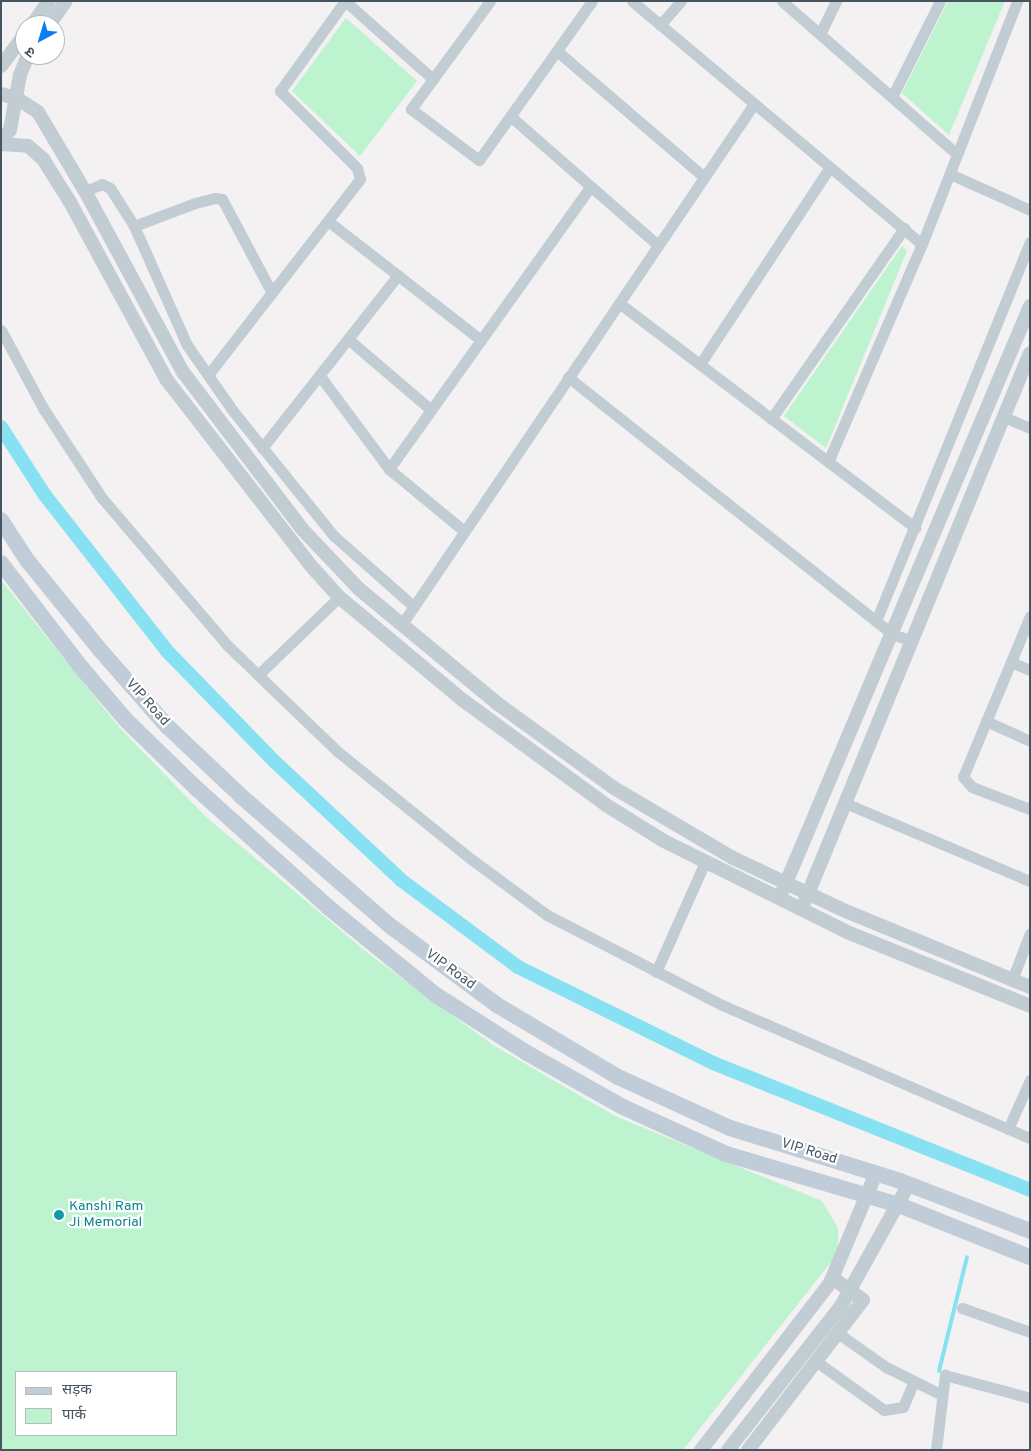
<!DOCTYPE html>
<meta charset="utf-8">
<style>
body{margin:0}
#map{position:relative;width:1031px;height:1451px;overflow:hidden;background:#f3f1f1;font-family:Overpass,"Noto Sans Devanagari",sans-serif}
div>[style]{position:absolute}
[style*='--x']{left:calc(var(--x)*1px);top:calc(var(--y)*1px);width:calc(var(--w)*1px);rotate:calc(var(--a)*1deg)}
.green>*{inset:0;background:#bdf3cf}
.stream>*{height:4px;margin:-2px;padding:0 2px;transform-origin:2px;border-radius:2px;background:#88e1f2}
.canal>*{height:14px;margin:-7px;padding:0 7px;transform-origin:7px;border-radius:7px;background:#88e1f2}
.minor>*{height:11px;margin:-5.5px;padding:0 5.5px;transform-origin:5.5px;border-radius:5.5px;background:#c1ccd3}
.tertiary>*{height:14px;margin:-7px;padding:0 7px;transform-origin:7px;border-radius:7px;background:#c1ccd3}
.secondary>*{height:16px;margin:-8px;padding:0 8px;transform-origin:8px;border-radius:8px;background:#c0cdd8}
.dots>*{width:14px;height:14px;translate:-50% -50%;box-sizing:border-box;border:2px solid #fff;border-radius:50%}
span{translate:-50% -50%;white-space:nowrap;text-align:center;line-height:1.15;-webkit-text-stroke:4.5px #fff;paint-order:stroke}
.street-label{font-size:14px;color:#475560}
.culture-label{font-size:14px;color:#0d838f}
.left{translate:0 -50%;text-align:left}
.frame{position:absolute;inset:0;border:2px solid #475560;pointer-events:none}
.legend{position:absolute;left:15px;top:1371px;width:162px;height:65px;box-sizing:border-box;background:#fff;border:1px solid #b5bbbf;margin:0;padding:6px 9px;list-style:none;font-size:15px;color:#475560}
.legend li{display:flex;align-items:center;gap:10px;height:25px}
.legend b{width:25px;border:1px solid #b5bbbf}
.north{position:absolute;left:15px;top:15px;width:50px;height:50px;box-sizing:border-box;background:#fff;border:1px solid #b5bbbf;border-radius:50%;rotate:219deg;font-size:14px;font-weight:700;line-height:20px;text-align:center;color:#475560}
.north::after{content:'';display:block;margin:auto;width:18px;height:22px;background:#0d7cf0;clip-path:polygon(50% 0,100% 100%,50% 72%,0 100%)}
</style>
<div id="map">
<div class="green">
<i style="clip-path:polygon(948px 1px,1005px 1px,949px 135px,902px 93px)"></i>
<i style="clip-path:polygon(346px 18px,417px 81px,360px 156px,292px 91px)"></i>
<i style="clip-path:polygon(902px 246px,907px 251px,826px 448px,784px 416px)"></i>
<i style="clip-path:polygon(evenodd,1px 580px,119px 727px,205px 816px,369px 954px,493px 1045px,615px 1116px,822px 1201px,838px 1228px,838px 1253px,683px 1450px,1px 1450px,1px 580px,16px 1372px,176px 1372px,176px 1435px,16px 1435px,16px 1372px)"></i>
</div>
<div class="stream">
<i style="--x:939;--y:1371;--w:117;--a:-76.2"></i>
</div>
<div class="canal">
<i style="--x:1;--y:427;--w:80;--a:57.3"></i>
<i style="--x:44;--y:494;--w:199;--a:51.9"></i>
<i style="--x:167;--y:651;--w:155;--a:45.8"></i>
<i style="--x:275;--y:762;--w:173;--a:43.1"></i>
<i style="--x:401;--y:880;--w:146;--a:36.6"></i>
<i style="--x:518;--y:967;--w:217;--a:26.2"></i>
<i style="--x:713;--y:1063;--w:341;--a:21.8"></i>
</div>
<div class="minor">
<i style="--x:345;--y:1;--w:118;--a:41.6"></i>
<i style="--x:490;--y:1;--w:134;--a:126.2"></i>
<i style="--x:411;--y:109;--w:85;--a:36.9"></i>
<i style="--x:479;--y:160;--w:195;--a:-54.6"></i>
<i style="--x:632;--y:1;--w:378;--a:40"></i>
<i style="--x:782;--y:1;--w:232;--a:41.2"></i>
<i style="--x:660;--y:25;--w:32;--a:-49"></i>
<i style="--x:820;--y:34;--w:37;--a:-64"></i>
<i style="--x:557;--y:51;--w:194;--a:40.6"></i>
<i style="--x:892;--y:97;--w:107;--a:-63.4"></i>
<i style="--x:510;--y:116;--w:196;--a:41.1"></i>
<i style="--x:950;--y:174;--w:88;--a:24.2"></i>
<i style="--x:85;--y:191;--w:18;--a:-22"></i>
<i style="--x:102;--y:184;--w:9;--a:27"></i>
<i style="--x:110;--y:188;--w:45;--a:57.7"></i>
<i style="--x:134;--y:226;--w:130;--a:66"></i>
<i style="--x:187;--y:345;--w:80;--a:55.1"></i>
<i style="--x:233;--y:411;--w:161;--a:51.1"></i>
<i style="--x:334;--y:536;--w:106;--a:41.5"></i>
<i style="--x:328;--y:221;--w:194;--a:37.9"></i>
<i style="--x:134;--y:226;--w:65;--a:-20.7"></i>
<i style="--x:195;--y:203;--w:21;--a:-14"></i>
<i style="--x:215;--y:198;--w:7;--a:8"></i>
<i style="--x:222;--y:199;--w:106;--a:62"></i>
<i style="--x:619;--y:303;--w:372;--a:37.2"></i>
<i style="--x:1;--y:330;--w:89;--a:61.7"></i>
<i style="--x:43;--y:408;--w:108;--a:56.8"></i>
<i style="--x:102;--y:498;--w:194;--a:49.6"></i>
<i style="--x:228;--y:646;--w:151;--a:43.9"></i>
<i style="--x:337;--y:751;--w:172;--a:38.9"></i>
<i style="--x:471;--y:859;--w:94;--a:36.4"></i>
<i style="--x:547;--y:915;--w:197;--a:27.2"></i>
<i style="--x:722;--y:1005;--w:335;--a:23.4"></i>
<i style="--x:348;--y:339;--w:109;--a:40.5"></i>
<i style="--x:700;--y:364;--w:236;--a:-56.6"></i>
<i style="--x:208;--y:375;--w:248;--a:-52.2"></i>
<i style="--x:360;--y:179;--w:11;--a:-105"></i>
<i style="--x:357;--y:168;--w:109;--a:-135"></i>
<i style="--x:280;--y:91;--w:111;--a:-54.2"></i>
<i style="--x:320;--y:376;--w:116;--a:53.4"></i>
<i style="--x:389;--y:469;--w:97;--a:39.6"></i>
<i style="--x:568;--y:377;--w:414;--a:38.4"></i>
<i style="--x:892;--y:634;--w:21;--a:19"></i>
<i style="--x:1004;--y:417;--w:28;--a:23"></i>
<i style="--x:771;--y:419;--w:233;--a:-55.1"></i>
<i style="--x:262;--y:448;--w:220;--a:-51.8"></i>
<i style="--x:828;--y:462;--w:237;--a:-66.7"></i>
<i style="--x:922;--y:244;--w:261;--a:-68.6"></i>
<i style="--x:389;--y:469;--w:346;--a:-54.5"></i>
<i style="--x:1030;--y:616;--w:174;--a:112.6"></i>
<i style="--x:963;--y:777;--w:13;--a:48"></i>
<i style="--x:972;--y:787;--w:62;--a:20.8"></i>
<i style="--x:876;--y:621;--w:409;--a:-67.9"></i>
<i style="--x:402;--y:624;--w:628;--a:-55.91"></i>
<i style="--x:1011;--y:662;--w:21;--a:23"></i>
<i style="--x:258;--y:675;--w:112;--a:-43.9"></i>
<i style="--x:986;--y:721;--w:48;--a:24.4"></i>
<i style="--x:845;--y:803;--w:201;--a:22.9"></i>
<i style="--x:656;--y:972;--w:120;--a:-66"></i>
<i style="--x:1012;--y:980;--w:50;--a:-69"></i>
<i style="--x:1008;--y:1129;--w:54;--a:-65.8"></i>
<i style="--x:962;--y:1308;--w:72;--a:19.4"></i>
<i style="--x:839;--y:1334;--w:57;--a:35.1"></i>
<i style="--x:886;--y:1367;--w:63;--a:26.6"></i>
<i style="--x:817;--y:1362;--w:82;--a:35.6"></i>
<i style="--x:884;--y:1410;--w:19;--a:-9"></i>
<i style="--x:903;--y:1407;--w:28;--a:-67"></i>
<i style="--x:936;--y:1450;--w:76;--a:-83.2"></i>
<i style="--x:945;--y:1375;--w:88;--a:15.1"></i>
</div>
<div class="tertiary">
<i style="--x:32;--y:25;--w:29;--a:-55"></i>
<i style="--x:49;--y:25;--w:29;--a:-55"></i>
<i style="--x:1;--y:66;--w:40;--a:-53"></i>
<i style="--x:1;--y:94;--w:18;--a:16"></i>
<i style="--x:18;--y:99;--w:24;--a:33"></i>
<i style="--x:38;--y:112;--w:92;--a:59.3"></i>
<i style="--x:85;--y:191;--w:206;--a:61.6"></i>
<i style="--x:183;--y:372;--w:198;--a:52.8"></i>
<i style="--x:303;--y:530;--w:81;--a:46.5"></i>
<i style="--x:359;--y:589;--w:180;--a:39.6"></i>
<i style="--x:498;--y:704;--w:143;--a:35.9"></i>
<i style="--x:614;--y:788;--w:138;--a:30.5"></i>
<i style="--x:733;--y:858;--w:127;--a:25.2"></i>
<i style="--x:848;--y:912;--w:197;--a:22.4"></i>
<i style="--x:1;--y:140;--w:13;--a:-48"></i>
<i style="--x:10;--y:130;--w:56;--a:-79.7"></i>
<i style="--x:20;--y:75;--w:22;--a:-68"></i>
<i style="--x:1;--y:144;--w:27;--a:4"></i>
<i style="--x:28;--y:146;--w:20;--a:41"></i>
<i style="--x:43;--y:159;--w:51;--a:57.9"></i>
<i style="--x:70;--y:202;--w:201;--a:61.5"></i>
<i style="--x:166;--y:379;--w:238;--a:52.2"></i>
<i style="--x:312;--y:567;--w:40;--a:48"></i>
<i style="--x:339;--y:597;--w:163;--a:39.8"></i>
<i style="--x:464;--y:701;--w:176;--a:36.2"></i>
<i style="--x:606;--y:805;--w:68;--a:31.8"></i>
<i style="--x:664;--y:841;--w:204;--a:26.4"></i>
<i style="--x:847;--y:932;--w:197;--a:22"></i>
<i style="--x:783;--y:890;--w:634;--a:-67.07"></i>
<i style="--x:805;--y:901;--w:592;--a:-67.68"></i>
<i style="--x:701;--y:1450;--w:211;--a:-52.3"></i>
<i style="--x:830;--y:1283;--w:119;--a:-67.3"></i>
<i style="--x:728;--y:1450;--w:183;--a:-51.9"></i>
<i style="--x:841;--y:1306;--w:140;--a:-60.9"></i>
<i style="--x:748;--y:1450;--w:189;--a:-52.5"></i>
<i style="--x:863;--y:1300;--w:37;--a:-144"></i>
</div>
<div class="secondary">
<i style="--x:1;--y:520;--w:48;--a:57"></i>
<i style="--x:27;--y:560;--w:117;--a:50.9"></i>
<i style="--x:101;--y:651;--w:100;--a:48.7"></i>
<i style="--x:167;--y:726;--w:103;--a:43.4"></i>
<i style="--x:242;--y:797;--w:195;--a:41"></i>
<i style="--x:389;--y:925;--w:134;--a:36.5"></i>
<i style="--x:497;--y:1005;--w:141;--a:30.8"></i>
<i style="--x:618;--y:1077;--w:123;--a:24.5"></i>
<i style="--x:730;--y:1128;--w:178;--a:17.3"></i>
<i style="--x:900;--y:1181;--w:139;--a:21"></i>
<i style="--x:1;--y:563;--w:130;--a:52.5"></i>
<i style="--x:80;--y:666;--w:71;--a:49.6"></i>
<i style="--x:126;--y:720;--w:98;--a:44.2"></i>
<i style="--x:196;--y:788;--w:178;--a:42"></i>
<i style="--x:328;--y:907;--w:139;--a:39.2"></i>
<i style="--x:436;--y:995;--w:108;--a:32.5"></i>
<i style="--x:527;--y:1053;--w:110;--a:29.4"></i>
<i style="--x:623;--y:1107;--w:113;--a:24.5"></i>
<i style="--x:726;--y:1154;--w:180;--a:16.4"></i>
<i style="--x:899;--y:1205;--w:141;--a:21.7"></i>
</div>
<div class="dots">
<i style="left:59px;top:1215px;background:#0f9aa8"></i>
</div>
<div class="street-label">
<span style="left:147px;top:703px;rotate:48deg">VIP Road</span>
<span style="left:450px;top:970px;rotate:36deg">VIP Road</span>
<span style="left:809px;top:1152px;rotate:17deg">VIP Road</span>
</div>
<div class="culture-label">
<span class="left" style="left:69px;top:1215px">Kanshi Ram<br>Ji Memorial</span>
</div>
<div class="frame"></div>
<ul class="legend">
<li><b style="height:6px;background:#c0cdd8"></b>सड़क</li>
<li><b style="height:14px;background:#bdf3cf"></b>पार्क</li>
</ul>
<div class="north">उ</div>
</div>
